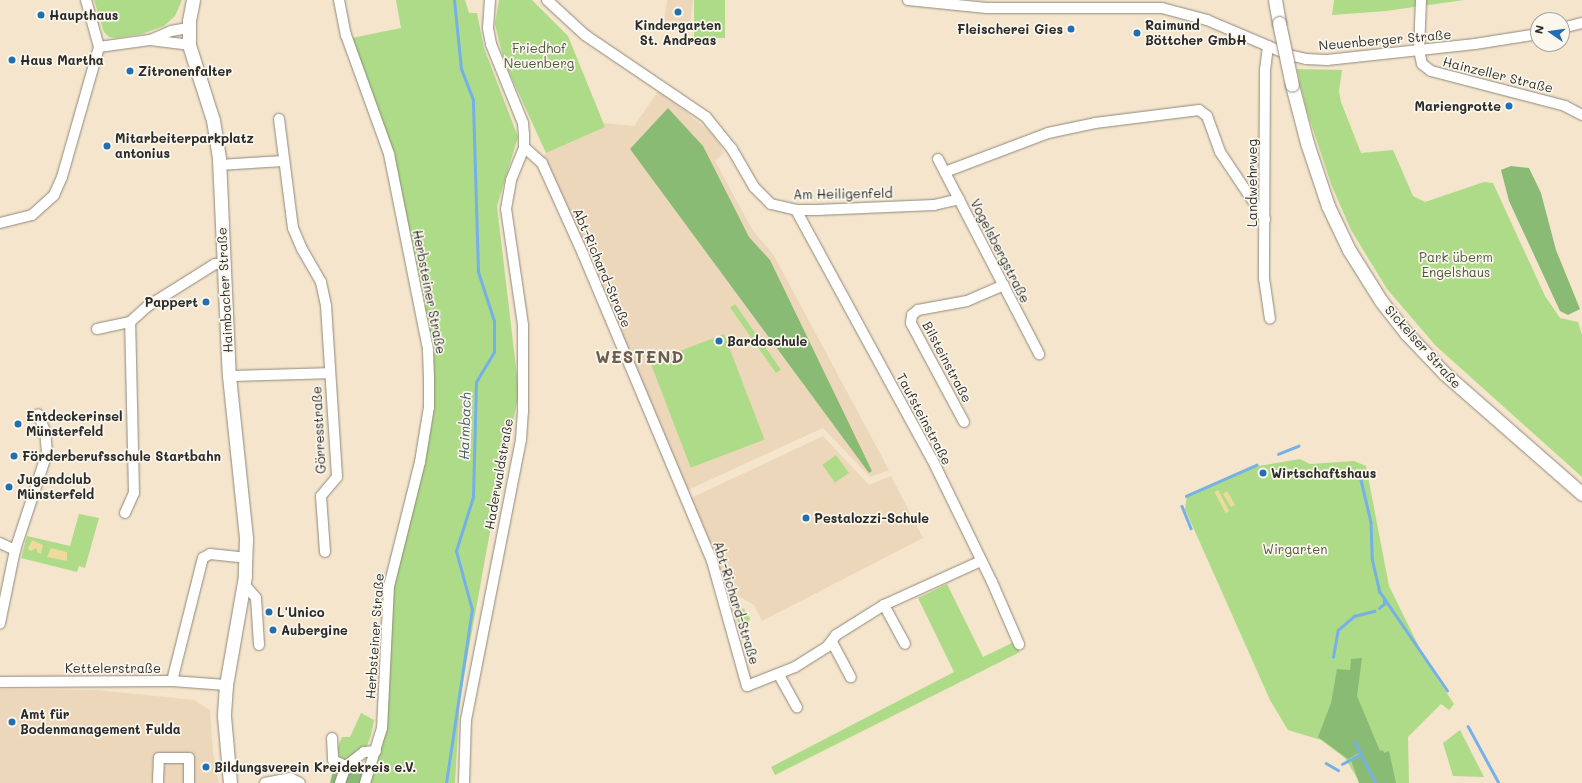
<!DOCTYPE html>
<meta charset="utf-8">
<style>
body{margin:0}
#map{position:relative;width:1582px;height:783px;overflow:hidden;background:#f4e5cc;font-family:Mali,sans-serif}
div>[style]{position:absolute}
[style*='--x']{left:calc(var(--x)*1px);top:calc(var(--y)*1px);width:calc(var(--w)*1px);rotate:calc(var(--a)*1deg)}
.built>*{inset:0;background:#edd7bb}
.green>*{inset:0;background:#aedb87;transform-origin:0 0}
.forest>*{inset:0;background:#8abb74}
.sand>*{inset:0;background:#eeda9e;transform-origin:0 0}
.stream>*{height:2.5px;margin:-1.25px;padding:0 1.25px;transform-origin:1.25px;border-radius:1.25px;background:#75b1e7}
.roads{filter:drop-shadow(0 0 1px #90887c) drop-shadow(0 0 1px #90887c)}
.minor>*{height:10px;margin:-5px;padding:0 5px;transform-origin:5px;border-radius:5px;background:#fff}
.major>*{height:13px;margin:-6.5px;padding:0 6.5px;transform-origin:6.5px;border-radius:6.5px;background:#fff}
.bridges{filter:drop-shadow(0 0 1px #90887c) drop-shadow(0 0 1px #90887c)}
.major-bridge>*{height:13px;margin:-6.5px;padding:0 6.5px;transform-origin:6.5px;border-radius:6.5px;background:#fff}
.dots>*{width:11px;height:11px;translate:-50% -50%;box-sizing:border-box;border:2px solid #fbf7ec;border-radius:50%}
span{translate:-50% -50%;white-space:nowrap;text-align:center;line-height:1.15;-webkit-text-stroke:3.5px #fbf7ec;paint-order:stroke}
.poi-label{font-size:13px;color:#2b2b2b;font-weight:700}
.left{translate:0 -50%;text-align:left}
.right{translate:-100% -50%;text-align:right}
.street-label{font-size:13px;color:#2b2b2b}
.park-label{font-size:13px;color:#4c5742}
.water-label{font-size:14px;color:#455a6d;font-style:italic}
.district-label{font-size:17px;color:#6b5d50;font-weight:700;letter-spacing:1px}
.north{position:absolute;left:1530px;top:12px;width:40px;height:40px;box-sizing:border-box;background:#fbf7ec;border:1px solid #a8a59f;border-radius:50%;rotate:283deg;font-size:11px;font-weight:700;line-height:16px;text-align:center;color:#2b2b2b}
.north::after{content:'';display:block;margin:auto;width:14px;height:18px;background:#1f6fb2;clip-path:polygon(50% 0,100% 100%,50% 72%,0 100%)}
</style>
<div id="map">
<div class="built">
<i style="clip-path:polygon(667px 0,693px 0,689px 35px,664px 24px)"></i>
<i style="clip-path:polygon(659px 90px,714px 135px,724px 153px,715px 161px,753px 231px,773px 254px,889px 470px,870px 477px,823px 428px,688px 490px,544px 181px,542px 161px,546px 153px,603px 123px,634px 126px)"></i>
<i style="clip-path:polygon(823px 436px,869px 485px,891px 476px,923px 538px,762px 621px,754px 605px,727px 590px,691px 498px)"></i>
<i style="clip-path:polygon(0 689px,97px 690px,194px 700px,210px 710px,213px 753px,219px 783px,0 783px)"></i>
</div>
<div class="green">
<i style="clip-path:polygon(94px 0,182px 0,175px 16px,164px 26px,142px 34px,116px 38px,109px 37px,104px 32px)"></i>
<i style="clip-path:polygon(396px 0,465px 0,469px 13px,477px 13px,484px 48px,518px 137px,497px 206px,519px 393px,489px 537px,460px 698px,455px 783px,366px 783px,379px 728px,390px 598px,422px 446px,427px 394px,424px 338px,391px 154px,352px 38px,401px 28px)"></i>
<i style="clip-path:polygon(499px 0,532px 0,568px 36px,605px 127px,546px 153px,504px 61px,495px 24px)"></i>
<i style="left:694px;top:0;width:31px;height:38px"></i>
<i style="clip-path:polygon(1334px 0,1464px 0,1386px 11px,1332px 15px)"></i>
<i style="clip-path:polygon(1297px 69px,1342px 70px,1339px 91px,1341px 102px,1361px 153px,1393px 150px,1413px 196px,1425px 202px,1484px 182px,1493px 183px,1545px 296px,1560px 318px,1578px 322px,1582px 335px,1582px 477px,1436px 346px,1387px 289px,1351px 230px,1331px 184px,1306px 108px)"></i>
<i style="left:735px;top:304px;width:80px;height:6px;rotate:55deg"></i>
<i style="left:724px;top:334px;width:113px;height:79px;rotate:69deg"></i>
<i style="left:836px;top:455px;width:22px;height:17px;rotate:54deg"></i>
<i style="clip-path:polygon(1300px 459px,1310px 464px,1354px 461px,1366px 466px,1389px 586px,1427px 663px,1454px 704px,1449px 710px,1441px 704px,1408px 737px,1409px 783px,1360px 783px,1345px 758px,1321px 740px,1288px 730px,1270px 700px,1185px 509px,1187px 496px,1258px 466px)"></i>
<i style="clip-path:polygon(79px 514px,99px 518px,85px 568px,79px 566px,77px 572px,21px 558px,27px 536px,70px 546px)"></i>
<i style="clip-path:polygon(947px 584px,983px 657px,1014px 642px,1020px 652px,775px 775px,771px 767px,954px 672px,918px 598px)"></i>
<i style="clip-path:polygon(739px 608px,744px 609px,750px 618px,748px 625px,739px 625px,735px 614px)"></i>
<i style="clip-path:polygon(361px 713px,374px 720px,371px 735px,367px 746px,349px 762px,340px 758px,337px 749px,342px 737px,350px 737px)"></i>
<i style="clip-path:polygon(1460px 730px,1484px 777px,1453px 776px,1443px 743px)"></i>
</div>
<div class="forest">
<i style="clip-path:polygon(668px 108px,703px 146px,749px 237px,770px 260px,872px 471px,869px 473px,630px 149px)"></i>
<i style="clip-path:polygon(1511px 166px,1529px 168px,1541px 193px,1556px 250px,1580px 309px,1568px 315px,1560px 311px,1509px 201px,1501px 170px)"></i>
<i style="clip-path:polygon(1362px 658px,1357px 696px,1380px 751px,1383px 750px,1384px 753px,1389px 751px,1396px 783px,1359px 783px,1351px 760px,1361px 752px,1348px 759px,1318px 737px,1331px 703px,1337px 669px,1350px 670px,1351px 659px)"></i>
<i style="clip-path:polygon(334px 767px,363px 773px,361px 783px,330px 783px)"></i>
</div>
<div class="sand">
<i style="left:1218px;top:490px;width:24px;height:4px;rotate:62deg"></i>
<i style="clip-path:polygon(1227px 491px,1235px 505px,1231px 507px,1223px 494px)"></i>
<i style="clip-path:polygon(32px 540px,43px 545px,41px 554px,37px 552px,36px 548px,31px 551px,28px 549px)"></i>
<i style="clip-path:polygon(51px 548px,67px 552px,67px 561px,47px 557px)"></i>
</div>
<div class="stream">
<i style="--x:1278;--y:454;--w:22;--a:-22"></i>
<i style="--x:1359;--y:471;--w:52;--a:76.8"></i>
<i style="--x:1371;--y:522;--w:36;--a:88"></i>
<i style="--x:1372;--y:558;--w:35;--a:77"></i>
<i style="--x:1380;--y:592;--w:119;--a:55.6"></i>
<i style="--x:1186;--y:496;--w:77;--a:-23.9"></i>
<i style="--x:1182;--y:506;--w:24;--a:68"></i>
<i style="--x:1379;--y:608;--w:6;--a:-39"></i>
<i style="--x:1384;--y:604;--w:5;--a:-90"></i>
<i style="--x:1333;--y:657;--w:27;--a:-80"></i>
<i style="--x:1338;--y:630;--w:21;--a:-41"></i>
<i style="--x:1354;--y:616;--w:21;--a:-14"></i>
<i style="--x:1468;--y:726;--w:65;--a:61.5"></i>
<i style="--x:1355;--y:742;--w:46;--a:62.9"></i>
<i style="--x:1326;--y:763;--w:14;--a:30"></i>
<i style="--x:1342;--y:764;--w:21;--a:-28"></i>
<i style="--x:446;--y:783;--w:175;--a:-81.5"></i>
<i style="--x:472;--y:610;--w:61;--a:-105.2"></i>
<i style="--x:456;--y:551;--w:57;--a:-72.5"></i>
<i style="--x:473;--y:497;--w:115;--a:-88.5"></i>
<i style="--x:476;--y:382;--w:35;--a:-59"></i>
<i style="--x:494;--y:352;--w:31;--a:-90"></i>
<i style="--x:494;--y:321;--w:52;--a:-108.1"></i>
<i style="--x:478;--y:272;--w:172;--a:-91.7"></i>
<i style="--x:473;--y:100;--w:33;--a:-111"></i>
<i style="--x:461;--y:69;--w:69;--a:-95.8"></i>
</div>
<div class="roads">
<div class="minor">
<i style="--x:86;--y:0;--w:49;--a:74.5"></i>
<i style="--x:99;--y:47;--w:51;--a:-7.8"></i>
<i style="--x:150;--y:40;--w:23;--a:-23"></i>
<i style="--x:171;--y:31;--w:17;--a:-10"></i>
<i style="--x:339;--y:0;--w:36;--a:79"></i>
<i style="--x:346;--y:35;--w:127;--a:70.1"></i>
<i style="--x:389;--y:154;--w:200;--a:78.7"></i>
<i style="--x:428;--y:350;--w:31;--a:88"></i>
<i style="--x:429;--y:381;--w:26;--a:90"></i>
<i style="--x:429;--y:407;--w:56;--a:99.3"></i>
<i style="--x:420;--y:462;--w:128;--a:104"></i>
<i style="--x:389;--y:586;--w:142;--a:92.8"></i>
<i style="--x:382;--y:728;--w:58;--a:107.2"></i>
<i style="--x:547;--y:0;--w:52;--a:42.6"></i>
<i style="--x:585;--y:35;--w:146;--a:34.1"></i>
<i style="--x:706;--y:117;--w:41;--a:50.9"></i>
<i style="--x:732;--y:149;--w:44;--a:59.9"></i>
<i style="--x:754;--y:187;--w:24;--a:45"></i>
<i style="--x:771;--y:204;--w:26;--a:13"></i>
<i style="--x:796;--y:210;--w:21;--a:0"></i>
<i style="--x:817;--y:210;--w:117;--a:-2.4"></i>
<i style="--x:934;--y:205;--w:26;--a:-13"></i>
<i style="--x:908;--y:0;--w:79;--a:5.8"></i>
<i style="--x:987;--y:8;--w:175;--a:0"></i>
<i style="--x:1162;--y:8;--w:47;--a:14.9"></i>
<i style="--x:1207;--y:20;--w:89;--a:23.1"></i>
<i style="--x:1289;--y:55;--w:17;--a:13"></i>
<i style="--x:1306;--y:59;--w:21;--a:3"></i>
<i style="--x:1327;--y:60;--w:149;--a:-6.2"></i>
<i style="--x:1475;--y:44;--w:64;--a:-9"></i>
<i style="--x:1421;--y:0;--w:50;--a:92.3"></i>
<i style="--x:1419;--y:50;--w:14;--a:78"></i>
<i style="--x:1422;--y:64;--w:11;--a:38"></i>
<i style="--x:1431;--y:71;--w:138;--a:14.6"></i>
<i style="--x:1565;--y:106;--w:19;--a:28"></i>
<i style="--x:1562;--y:28;--w:21;--a:-14"></i>
<i style="--x:150;--y:40;--w:39;--a:7"></i>
<i style="--x:1268;--y:46;--w:23;--a:97"></i>
<i style="--x:1265;--y:69;--w:209;--a:90.3"></i>
<i style="--x:1264;--y:278;--w:41;--a:81.7"></i>
<i style="--x:279;--y:119;--w:110;--a:82.7"></i>
<i style="--x:293;--y:228;--w:23;--a:67"></i>
<i style="--x:302;--y:249;--w:38;--a:60"></i>
<i style="--x:321;--y:282;--w:25;--a:78"></i>
<i style="--x:326;--y:306;--w:171;--a:86.3"></i>
<i style="--x:337;--y:477;--w:25;--a:130"></i>
<i style="--x:321;--y:496;--w:56;--a:85.9"></i>
<i style="--x:524;--y:147;--w:24;--a:42"></i>
<i style="--x:542;--y:163;--w:100;--a:65.7"></i>
<i style="--x:583;--y:254;--w:333;--a:67.2"></i>
<i style="--x:712;--y:561;--w:130;--a:74.4"></i>
<i style="--x:747;--y:686;--w:52;--a:-21.6"></i>
<i style="--x:795;--y:667;--w:38;--a:-32"></i>
<i style="--x:827;--y:647;--w:15;--a:-53"></i>
<i style="--x:836;--y:635;--w:57;--a:-32"></i>
<i style="--x:884;--y:605;--w:107;--a:-24.4"></i>
<i style="--x:938;--y:159;--w:220;--a:62.6"></i>
<i style="--x:219;--y:165;--w:64;--a:-3.6"></i>
<i style="--x:945;--y:172;--w:110;--a:-20.7"></i>
<i style="--x:1048;--y:133;--w:48;--a:-12"></i>
<i style="--x:1095;--y:123;--w:105;--a:-7.1"></i>
<i style="--x:1199;--y:110;--w:10;--a:37"></i>
<i style="--x:1207;--y:116;--w:38;--a:70"></i>
<i style="--x:1220;--y:152;--w:81;--a:56.1"></i>
<i style="--x:796;--y:210;--w:284;--a:61.4"></i>
<i style="--x:932;--y:459;--w:137;--a:64"></i>
<i style="--x:992;--y:582;--w:68;--a:66.5"></i>
<i style="--x:0;--y:223;--w:33;--a:-14"></i>
<i style="--x:32;--y:215;--w:30;--a:-42"></i>
<i style="--x:54;--y:195;--w:20;--a:-66"></i>
<i style="--x:62;--y:177;--w:135;--a:-74.1"></i>
<i style="--x:97;--y:329;--w:34;--a:-12"></i>
<i style="--x:130;--y:322;--w:24;--a:-42"></i>
<i style="--x:148;--y:306;--w:79;--a:-32.1"></i>
<i style="--x:215;--y:264;--w:9;--a:-6"></i>
<i style="--x:229;--y:376;--w:100;--a:-1.7"></i>
<i style="--x:964;--y:422;--w:112;--a:-118.2"></i>
<i style="--x:911;--y:323;--w:8;--a:-83"></i>
<i style="--x:912;--y:315;--w:8;--a:-40"></i>
<i style="--x:918;--y:310;--w:50;--a:-10.4"></i>
<i style="--x:967;--y:301;--w:40;--a:-23.4"></i>
<i style="--x:125;--y:513;--w:22;--a:-66"></i>
<i style="--x:134;--y:493;--w:171;--a:-91.3"></i>
<i style="--x:0;--y:543;--w:17;--a:25"></i>
<i style="--x:15;--y:550;--w:75;--a:101.6"></i>
<i style="--x:15;--y:550;--w:102;--a:-71.7"></i>
<i style="--x:47;--y:453;--w:22;--a:-95"></i>
<i style="--x:45;--y:431;--w:18;--a:-112"></i>
<i style="--x:244;--y:584;--w:18;--a:49"></i>
<i style="--x:256;--y:598;--w:47;--a:86.3"></i>
<i style="--x:884;--y:605;--w:44;--a:61.7"></i>
<i style="--x:832;--y:642;--w:40;--a:62"></i>
<i style="--x:779;--y:675;--w:37;--a:61"></i>
<i style="--x:172;--y:681;--w:127;--a:-75.9"></i>
<i style="--x:203;--y:558;--w:8;--a:-30"></i>
<i style="--x:210;--y:554;--w:36;--a:6"></i>
<i style="--x:0;--y:682;--w:172;--a:-0.3"></i>
<i style="--x:172;--y:681;--w:54;--a:4.2"></i>
<i style="--x:332;--y:738;--w:22;--a:87"></i>
<i style="--x:333;--y:760;--w:14;--a:25"></i>
<i style="--x:158;--y:783;--w:25;--a:-88"></i>
<i style="--x:159;--y:758;--w:30;--a:0"></i>
<i style="--x:189;--y:758;--w:25;--a:90"></i>
<i style="--x:265;--y:783;--w:25;--a:-11"></i>
<i style="--x:290;--y:778;--w:11;--a:27"></i>
<i style="--x:340;--y:783;--w:18;--a:-71"></i>
<i style="--x:346;--y:766;--w:23;--a:-38"></i>
<i style="--x:364;--y:752;--w:12;--a:-5"></i>
<i style="--x:464;--y:783;--w:63;--a:-88.2"></i>
<i style="--x:466;--y:720;--w:286;--a:-78.9"></i>
<i style="--x:521;--y:439;--w:28;--a:-86"></i>
<i style="--x:523;--y:411;--w:86;--a:-90"></i>
<i style="--x:523;--y:325;--w:117;--a:-98.3"></i>
<i style="--x:506;--y:209;--w:29;--a:-80"></i>
<i style="--x:511;--y:180;--w:35;--a:-68"></i>
<i style="--x:524;--y:147;--w:12;--a:-90"></i>
<i style="--x:524;--y:135;--w:12;--a:-95"></i>
<i style="--x:523;--y:123;--w:85;--a:-112.1"></i>
<i style="--x:491;--y:44;--w:16;--a:-101"></i>
<i style="--x:488;--y:28;--w:28;--a:-86"></i>
</div>
<div class="major">
<i style="--x:193;--y:0;--w:21;--a:101"></i>
<i style="--x:189;--y:21;--w:24;--a:90"></i>
<i style="--x:189;--y:45;--w:79;--a:72.3"></i>
<i style="--x:213;--y:120;--w:39;--a:81"></i>
<i style="--x:219;--y:159;--w:217;--a:87.4"></i>
<i style="--x:229;--y:376;--w:164;--a:84"></i>
<i style="--x:246;--y:539;--w:37;--a:92"></i>
<i style="--x:245;--y:576;--w:111;--a:99.9"></i>
<i style="--x:226;--y:685;--w:31;--a:94"></i>
<i style="--x:224;--y:716;--w:67;--a:84.9"></i>
<i style="--x:1275;--y:0;--w:23;--a:80"></i>
<i style="--x:1292;--y:85;--w:60;--a:75.5"></i>
<i style="--x:1307;--y:143;--w:66;--a:71.6"></i>
<i style="--x:1328;--y:206;--w:49;--a:64.5"></i>
<i style="--x:1349;--y:250;--w:60;--a:57.9"></i>
<i style="--x:1381;--y:301;--w:41;--a:52"></i>
<i style="--x:1406;--y:333;--w:57;--a:46.4"></i>
<i style="--x:1445;--y:374;--w:182;--a:41.2"></i>
</div>
</div>
<div class="bridges">
<div class="major-bridge">
<i style="--x:1279;--y:23;--w:63;--a:78.2"></i>
</div>
</div>
<div class="dots">
<i style="left:678px;top:12px;background:#1f6fb2"></i>
<i style="left:41px;top:15px;background:#1f6fb2"></i>
<i style="left:1071px;top:29px;background:#1f6fb2"></i>
<i style="left:1137px;top:33px;background:#1f6fb2"></i>
<i style="left:12px;top:60px;background:#1f6fb2"></i>
<i style="left:130px;top:71px;background:#1f6fb2"></i>
<i style="left:1509px;top:106px;background:#1f6fb2"></i>
<i style="left:107px;top:146px;background:#1f6fb2"></i>
<i style="left:206px;top:302px;background:#1f6fb2"></i>
<i style="left:719px;top:341px;background:#1f6fb2"></i>
<i style="left:18px;top:424px;background:#1f6fb2"></i>
<i style="left:14px;top:456px;background:#1f6fb2"></i>
<i style="left:1263px;top:473px;background:#1f6fb2"></i>
<i style="left:9px;top:487px;background:#1f6fb2"></i>
<i style="left:806px;top:518px;background:#1f6fb2"></i>
<i style="left:269px;top:612px;background:#1f6fb2"></i>
<i style="left:273px;top:630px;background:#1f6fb2"></i>
<i style="left:12px;top:722px;background:#1f6fb2"></i>
<i style="left:206px;top:767px;background:#1f6fb2"></i>
</div>
<div class="poi-label">
<span class="left" style="left:49px;top:15px">Haupthaus</span>
<span style="left:678px;top:33px">Kindergarten<br>St. Andreas</span>
<span class="left" style="left:1145px;top:33px">Raimund<br>Böttcher GmbH</span>
<span class="right" style="left:1063px;top:29px">Fleischerei Gies</span>
<span class="left" style="left:20px;top:60px">Haus Martha</span>
<span class="left" style="left:138px;top:71px">Zitronenfalter</span>
<span class="right" style="left:1501px;top:106px">Mariengrotte</span>
<span class="left" style="left:115px;top:146px">Mitarbeiterparkplatz<br>antonius</span>
<span class="right" style="left:198px;top:302px">Pappert</span>
<span class="left" style="left:727px;top:341px">Bardoschule</span>
<span class="left" style="left:26px;top:424px">Entdeckerinsel<br>Münsterfeld</span>
<span class="left" style="left:22px;top:456px">Förderberufsschule Startbahn</span>
<span class="left" style="left:1271px;top:473px">Wirtschaftshaus</span>
<span class="left" style="left:17px;top:487px">Jugendclub<br>Münsterfeld</span>
<span class="left" style="left:814px;top:518px">Pestalozzi-Schule</span>
<span class="left" style="left:277px;top:612px">L'Unico</span>
<span class="left" style="left:281px;top:630px">Aubergine</span>
<span class="left" style="left:20px;top:722px">Amt für<br>Bodenmanagement Fulda</span>
<span class="left" style="left:214px;top:767px">Bildungsverein Kreidekreis e.V.</span>
</div>
<div class="street-label">
<span style="left:1385px;top:40px;rotate:-5deg">Neuenberger Straße</span>
<span style="left:1498px;top:75px;rotate:14deg">Hainzeller Straße</span>
<span style="left:1252px;top:183px;rotate:-90deg">Landwehrweg</span>
<span style="left:843px;top:194px;rotate:-1deg">Am Heiligenfeld</span>
<span style="left:1000px;top:251px;rotate:63deg">Vogelsbergstraße</span>
<span style="left:602px;top:268px;rotate:67deg">Abt-Richard-Straße</span>
<span style="left:225px;top:290px;rotate:-93deg">Haimbacher Straße</span>
<span style="left:429px;top:292px;rotate:79deg">Herbsteiner Straße</span>
<span style="left:1423px;top:347px;rotate:48deg">Sickelser Straße</span>
<span style="left:947px;top:362px;rotate:62deg">Bilsteinstraße</span>
<span style="left:924px;top:419px;rotate:62deg">Taufsteinstraße</span>
<span style="left:319px;top:430px;rotate:-93deg">Görresstraße</span>
<span style="left:499px;top:474px;rotate:-80deg">Haderwaldstraße</span>
<span style="left:736px;top:603px;rotate:73deg">Abt-Richard-Straße</span>
<span style="left:375px;top:636px;rotate:-86deg">Herbsteiner Straße</span>
<span style="left:113px;top:668px">Kettelerstraße</span>
</div>
<div class="park-label">
<span style="left:539px;top:56px">Friedhof<br>Neuenberg</span>
<span style="left:1456px;top:265px">Park überm<br>Engelshaus</span>
<span style="left:1295px;top:549px">Wirgarten</span>
</div>
<div class="water-label">
<span style="left:465px;top:426px;rotate:-88deg">Haimbach</span>
</div>
<div class="district-label">
<span style="left:640px;top:357px">WESTEND</span>
</div>
<div class="north">N</div>
</div>
